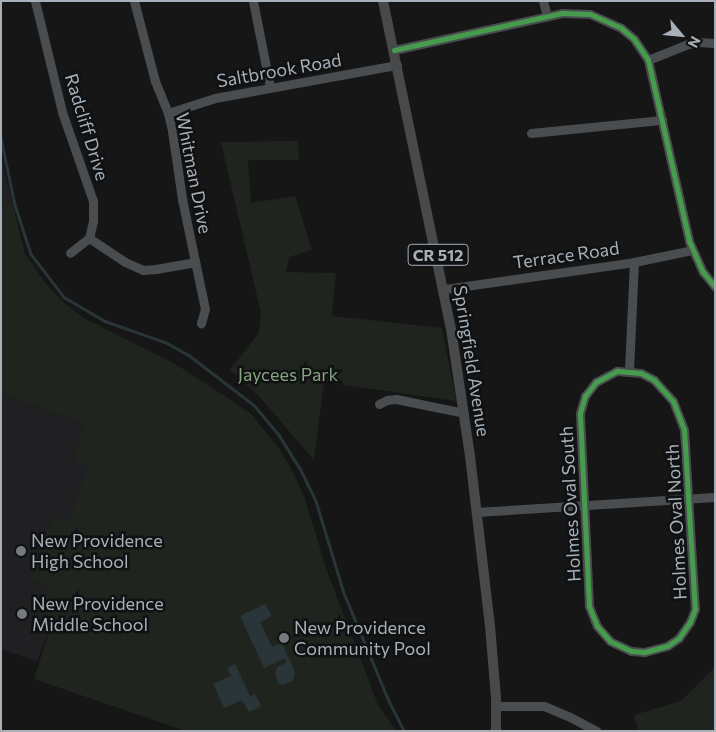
<!DOCTYPE html>
<style>
body{margin:0}
#map{position:relative;width:716px;height:732px;overflow:hidden;background:#161616;font-family:Commissioner,sans-serif}
div>[style]{position:absolute}
[style*='--x']{left:calc(var(--x)*1px);top:calc(var(--y)*1px);width:calc(var(--w)*1px);rotate:calc(var(--a)*1deg)}
.built>*{inset:0;background:#202022}
.green>*{inset:0;background:#1f251e}
.water>*{inset:0;background:#293539}
.stream>*{height:2.5px;margin:-1.25px;padding:0 1.25px;transform-origin:1.25px;border-radius:1.25px;background:#293539}
.minor>*{height:9px;margin:-4.5px;padding:0 4.5px;transform-origin:4.5px;border-radius:4.5px;background:#4a4d4f}
.major>*{height:10px;margin:-5px;padding:0 5px;transform-origin:5px;border-radius:5px;background:#47494b}
.cycleway>*{height:5px;margin:-2.5px;padding:0 2.5px;transform-origin:2.5px;border-radius:2.5px;background:#469c4c}
.dots>*{width:14px;height:14px;translate:-50% -50%;box-sizing:border-box;border:2px solid #101112;border-radius:50%}
span{translate:-50% -50%;white-space:nowrap;text-align:center;line-height:1.15;-webkit-text-stroke:5px #101112;paint-order:stroke}
.shield-label span{padding:1px 4px;background:#101112;border:1px solid;border-radius:4px;-webkit-text-stroke-width:0}
.shield-label{font-size:16px;color:#a7b0b8;font-weight:700}
.street-label{font-size:18px;color:#a7b0b8}
.park-label{font-size:18px;color:#84a37e}
.poi-label{font-size:18px;color:#a7b0b8}
.left{translate:0 -50%;text-align:left}
.frame{position:absolute;inset:0;border:2px solid #a7b0b8;pointer-events:none}
.north{position:absolute;left:656px;top:10px;width:50px;height:50px;-webkit-text-stroke:4px #101112;paint-order:stroke;rotate:118deg;font-size:14px;font-weight:700;line-height:20px;text-align:center;color:#a7b0b8}
.north::after{content:'';display:block;margin:auto;width:18px;height:22px;background:#a7b0b8;clip-path:polygon(50% 0,100% 100%,50% 72%,0 100%)}
</style>
<div id="map">
<div class="built">
<i style="clip-path:polygon(1px 155px,12px 202px,1px 206px)"></i>
<i style="clip-path:polygon(1px 394px,85px 424px,72px 458px,89px 468px,68px 523px,54px 518px,31px 579px,50px 586px,50px 628px,37px 661px,1px 649px)"></i>
</div>
<div class="green">
<i style="clip-path:polygon(298px 141px,299px 160px,248px 160px,251px 203px,295px 196px,312px 250px,289px 257px,286px 272px,336px 273px,332px 316px,442px 328px,456px 401px,324px 382px,314px 460px,258px 395px,230px 370px,259px 333px,261px 313px,221px 142px)"></i>
<i style="clip-path:polygon(12px 202px,25px 254px,47px 285px,65px 304px,84px 318px,172px 362px,234px 402px,251px 414px,278px 447px,290px 467px,304px 496px,327px 571px,378px 705px,396px 731px,186px 731px,34px 679px,50px 628px,40px 624px,50px 600px,45px 598px,50px 586px,31px 579px,54px 517px,68px 523px,88px 468px,72px 458px,85px 424px,1px 394px,1px 206px)"></i>
<i style="clip-path:polygon(715px 667px,715px 731px,639px 731px,634px 715px,681px 701px)"></i>
</div>
<div class="water">
<i style="clip-path:polygon(265px 604px,272px 616px,260px 622px,272px 647px,282px 643px,295px 672px,293px 681px,283px 685px,279px 684px,275px 675px,277px 667px,286px 663px,285px 658px,264px 668px,240px 616px)"></i>
<i style="clip-path:polygon(235px 664px,250px 696px,255px 694px,261px 706px,249px 712px,242px 700px,224px 708px,213px 684px,231px 676px,227px 668px)"></i>
</div>
<div class="stream">
<i style="--x:1;--y:138;--w:68;--a:78.2"></i>
<i style="--x:15;--y:205;--w:52;--a:71.9"></i>
<i style="--x:31;--y:254;--w:54;--a:52.5"></i>
<i style="--x:64;--y:297;--w:48;--a:30.3"></i>
<i style="--x:105;--y:321;--w:66;--a:19.5"></i>
<i style="--x:167;--y:343;--w:26;--a:29"></i>
<i style="--x:190;--y:356;--w:81;--a:37.4"></i>
<i style="--x:254;--y:405;--w:39;--a:50"></i>
<i style="--x:279;--y:435;--w:39;--a:58"></i>
<i style="--x:300;--y:468;--w:37;--a:64"></i>
<i style="--x:316;--y:501;--w:96;--a:73.1"></i>
<i style="--x:344;--y:593;--w:117;--a:67.4"></i>
<i style="--x:389;--y:701;--w:34;--a:63"></i>
</div>
<div class="minor">
<i style="--x:35;--y:1;--w:114;--a:76.3"></i>
<i style="--x:62;--y:112;--w:94;--a:70.8"></i>
<i style="--x:93;--y:201;--w:20;--a:90"></i>
<i style="--x:93;--y:221;--w:17;--a:103"></i>
<i style="--x:89;--y:238;--w:24;--a:142"></i>
<i style="--x:134;--y:1;--w:83;--a:75.3"></i>
<i style="--x:155;--y:81;--w:35;--a:68"></i>
<i style="--x:168;--y:113;--w:18;--a:77"></i>
<i style="--x:172;--y:131;--w:69;--a:81.6"></i>
<i style="--x:182;--y:199;--w:112;--a:78.2"></i>
<i style="--x:205;--y:309;--w:15;--a:106"></i>
<i style="--x:253;--y:1;--w:88;--a:78.8"></i>
<i style="--x:543;--y:1;--w:16;--a:75"></i>
<i style="--x:394;--y:50;--w:172;--a:-12.4"></i>
<i style="--x:562;--y:13;--w:28;--a:2"></i>
<i style="--x:590;--y:14;--w:34;--a:24"></i>
<i style="--x:621;--y:28;--w:17;--a:40"></i>
<i style="--x:634;--y:39;--w:25;--a:56"></i>
<i style="--x:648;--y:60;--w:186;--a:77.2"></i>
<i style="--x:689;--y:241;--w:34;--a:66"></i>
<i style="--x:703;--y:272;--w:19;--a:51"></i>
<i style="--x:648;--y:60;--w:43;--a:-21.8"></i>
<i style="--x:688;--y:44;--w:10;--a:-11"></i>
<i style="--x:698;--y:42;--w:17;--a:3"></i>
<i style="--x:168;--y:113;--w:49;--a:-17.7"></i>
<i style="--x:215;--y:98;--w:185;--a:-10.3"></i>
<i style="--x:531;--y:133;--w:132;--a:-5.7"></i>
<i style="--x:89;--y:238;--w:43;--a:33.7"></i>
<i style="--x:125;--y:262;--w:20;--a:24"></i>
<i style="--x:143;--y:270;--w:13;--a:-4"></i>
<i style="--x:156;--y:269;--w:40;--a:-10"></i>
<i style="--x:445;--y:289;--w:191;--a:-8.1"></i>
<i style="--x:634;--y:262;--w:59;--a:-11.7"></i>
<i style="--x:617;--y:371;--w:24;--a:5"></i>
<i style="--x:641;--y:373;--w:15;--a:28"></i>
<i style="--x:654;--y:380;--w:28;--a:48"></i>
<i style="--x:673;--y:401;--w:31;--a:69"></i>
<i style="--x:684;--y:430;--w:179;--a:86.5"></i>
<i style="--x:695;--y:609;--w:14;--a:111"></i>
<i style="--x:690;--y:622;--w:19;--a:125"></i>
<i style="--x:679;--y:638;--w:14;--a:146"></i>
<i style="--x:667;--y:646;--w:24;--a:165"></i>
<i style="--x:644;--y:652;--w:13;--a:-176"></i>
<i style="--x:631;--y:651;--w:23;--a:-155"></i>
<i style="--x:610;--y:641;--w:20;--a:-131"></i>
<i style="--x:597;--y:626;--w:22;--a:-112"></i>
<i style="--x:589;--y:606;--w:193;--a:-92.7"></i>
<i style="--x:580;--y:413;--w:18;--a:-74"></i>
<i style="--x:585;--y:396;--w:18;--a:-52"></i>
<i style="--x:596;--y:382;--w:24;--a:-28"></i>
<i style="--x:629;--y:371;--w:109;--a:-87.4"></i>
<i style="--x:379;--y:404;--w:9;--a:-27"></i>
<i style="--x:387;--y:400;--w:9;--a:-6"></i>
<i style="--x:396;--y:399;--w:69;--a:11.6"></i>
<i style="--x:476;--y:512;--w:239;--a:-3.6"></i>
<i style="--x:496;--y:706;--w:48;--a:0"></i>
<i style="--x:544;--y:706;--w:28;--a:23"></i>
<i style="--x:570;--y:717;--w:30;--a:28"></i>
</div>
<div class="major">
<i style="--x:383;--y:1;--w:335;--a:78.3"></i>
<i style="--x:451;--y:329;--w:128;--a:81.5"></i>
<i style="--x:470;--y:456;--w:171;--a:83.3"></i>
<i style="--x:490;--y:626;--w:71;--a:85.2"></i>
<i style="--x:496;--y:697;--w:34;--a:90"></i>
</div>
<div class="cycleway">
<i style="--x:394;--y:50;--w:172;--a:-12.4"></i>
<i style="--x:562;--y:13;--w:28;--a:2"></i>
<i style="--x:590;--y:14;--w:34;--a:24"></i>
<i style="--x:621;--y:28;--w:17;--a:40"></i>
<i style="--x:634;--y:39;--w:25;--a:56"></i>
<i style="--x:648;--y:60;--w:186;--a:77.2"></i>
<i style="--x:689;--y:241;--w:34;--a:66"></i>
<i style="--x:703;--y:272;--w:19;--a:51"></i>
<i style="--x:617;--y:371;--w:24;--a:5"></i>
<i style="--x:641;--y:373;--w:15;--a:28"></i>
<i style="--x:654;--y:380;--w:28;--a:48"></i>
<i style="--x:673;--y:401;--w:31;--a:69"></i>
<i style="--x:684;--y:430;--w:179;--a:86.5"></i>
<i style="--x:695;--y:609;--w:14;--a:111"></i>
<i style="--x:690;--y:622;--w:19;--a:125"></i>
<i style="--x:679;--y:638;--w:14;--a:146"></i>
<i style="--x:667;--y:646;--w:24;--a:165"></i>
<i style="--x:644;--y:652;--w:13;--a:-176"></i>
<i style="--x:631;--y:651;--w:23;--a:-155"></i>
<i style="--x:610;--y:641;--w:20;--a:-131"></i>
<i style="--x:597;--y:626;--w:22;--a:-112"></i>
<i style="--x:589;--y:606;--w:193;--a:-92.7"></i>
<i style="--x:580;--y:413;--w:18;--a:-74"></i>
<i style="--x:585;--y:396;--w:18;--a:-52"></i>
<i style="--x:596;--y:382;--w:24;--a:-28"></i>
</div>
<div class="dots">
<i style="left:21px;top:551px;background:#747a7f"></i>
<i style="left:22px;top:614px;background:#747a7f"></i>
<i style="left:284px;top:638px;background:#747a7f"></i>
</div>
<div class="shield-label">
<span style="left:438px;top:255px">CR 512</span>
</div>
<div class="street-label">
<span style="left:279px;top:70px;rotate:-10deg">Saltbrook Road</span>
<span style="left:87px;top:127px;rotate:73deg">Radcliff Drive</span>
<span style="left:194px;top:173px;rotate:79deg">Whitman Drive</span>
<span style="left:566px;top:255px;rotate:-8deg">Terrace Road</span>
<span style="left:472px;top:361px;rotate:81deg">Springfield Avenue</span>
<span style="left:570px;top:504px;rotate:-93deg">Holmes Oval South</span>
<span style="left:676px;top:522px;rotate:-93deg">Holmes Oval North</span>
</div>
<div class="park-label">
<span style="left:288px;top:374px">Jaycees Park</span>
</div>
<div class="poi-label">
<span class="left" style="left:31px;top:551px">New Providence<br>High School</span>
<span class="left" style="left:32px;top:614px">New Providence<br>Middle School</span>
<span class="left" style="left:294px;top:638px">New Providence<br>Community Pool</span>
</div>
<div class="frame"></div>
<div class="north">N</div>
</div>
